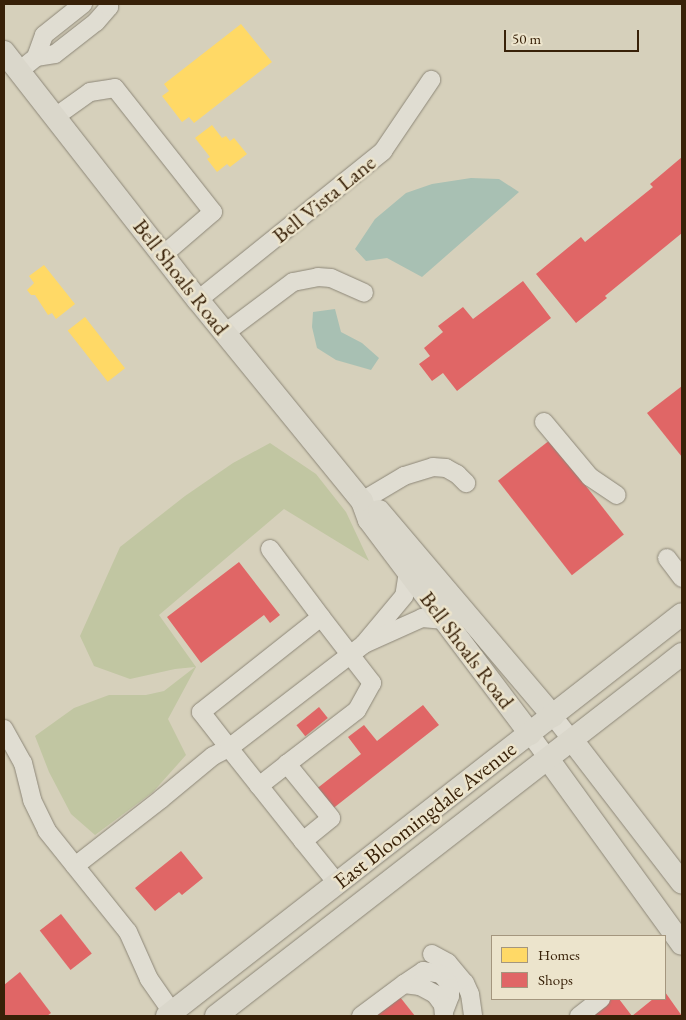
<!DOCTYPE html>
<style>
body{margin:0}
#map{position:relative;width:686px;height:1020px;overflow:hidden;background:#d6d0bb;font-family:"EB Garamond",serif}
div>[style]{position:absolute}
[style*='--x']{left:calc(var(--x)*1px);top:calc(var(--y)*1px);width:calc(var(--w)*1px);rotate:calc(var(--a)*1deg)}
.green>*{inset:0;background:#c1c6a2}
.water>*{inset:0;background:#a8c0b3}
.homes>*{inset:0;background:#ffd966;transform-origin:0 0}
.shops>*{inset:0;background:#e06666;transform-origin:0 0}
.roads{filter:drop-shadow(0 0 1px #8d8778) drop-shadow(0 0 1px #8d8778)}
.minor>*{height:18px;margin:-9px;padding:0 9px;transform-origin:9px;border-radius:9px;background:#e0ddd2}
.major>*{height:22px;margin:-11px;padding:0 11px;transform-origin:11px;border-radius:11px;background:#dad7cb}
span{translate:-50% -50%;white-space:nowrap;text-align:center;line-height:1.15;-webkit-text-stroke:5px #ece4cc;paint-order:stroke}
.street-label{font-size:22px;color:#382108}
.frame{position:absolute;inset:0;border:5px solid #382108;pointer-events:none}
.legend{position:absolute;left:491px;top:935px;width:175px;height:65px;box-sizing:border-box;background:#ece4cc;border:1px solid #a4967e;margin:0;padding:6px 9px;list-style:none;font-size:15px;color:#382108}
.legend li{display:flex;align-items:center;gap:10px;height:25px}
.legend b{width:25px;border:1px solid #a4967e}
.scale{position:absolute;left:504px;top:30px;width:135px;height:22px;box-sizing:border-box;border:2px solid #382108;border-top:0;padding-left:6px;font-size:15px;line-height:18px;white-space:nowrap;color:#382108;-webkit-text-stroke:4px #ece4cc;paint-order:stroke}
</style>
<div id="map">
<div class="green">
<i style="clip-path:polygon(270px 443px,316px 474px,346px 512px,369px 561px,284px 509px,159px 615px,196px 667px,168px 719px,186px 755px,153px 792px,95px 835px,71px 814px,49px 772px,35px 736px,74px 708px,109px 695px,146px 695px,164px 691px,195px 667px,175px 669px,130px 679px,94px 666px,80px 636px,120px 547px,185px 496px,233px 463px)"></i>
</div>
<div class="water">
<i style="clip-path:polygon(471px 178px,499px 179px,519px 192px,422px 277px,387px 258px,366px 261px,355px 249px,375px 219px,406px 193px,432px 184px)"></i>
<i style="clip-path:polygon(335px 309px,341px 332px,362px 343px,379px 358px,371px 370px,336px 360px,317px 348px,312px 327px,313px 312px)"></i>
</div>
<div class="homes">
<i style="clip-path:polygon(241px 24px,272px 62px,194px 123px,189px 117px,182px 122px,162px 96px,169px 91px,164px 84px)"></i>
<i style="clip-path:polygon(212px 125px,222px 138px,226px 136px,230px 141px,234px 138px,247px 154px,230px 167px,227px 164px,217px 172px,207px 159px,210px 157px,195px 138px)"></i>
<i style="clip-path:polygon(44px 265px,75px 304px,56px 319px,52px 313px,48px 315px,35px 295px,31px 295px,27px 290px,34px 283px,29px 276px)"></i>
<i style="left:85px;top:317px;width:65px;height:22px;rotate:52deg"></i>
</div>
<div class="shops">
<i style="clip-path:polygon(682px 157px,682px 233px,605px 296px,607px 298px,576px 323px,536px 274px,581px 237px,585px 242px,653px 187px,650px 184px)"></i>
<i style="clip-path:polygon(523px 281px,551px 318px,457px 391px,443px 373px,432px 381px,419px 364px,430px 356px,424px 348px,443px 332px,438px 326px,463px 307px,473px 319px)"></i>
<i style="clip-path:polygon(682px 386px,682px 457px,647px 413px)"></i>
<i style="left:550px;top:440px;width:120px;height:66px;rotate:52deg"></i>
<i style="clip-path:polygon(239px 562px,280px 615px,270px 623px,264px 615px,201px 663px,167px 617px)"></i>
<i style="clip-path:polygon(423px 705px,439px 725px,331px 810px,315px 790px,361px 754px,348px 737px,364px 725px,377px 741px)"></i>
<i style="left:319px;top:707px;width:14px;height:29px;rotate:51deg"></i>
<i style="clip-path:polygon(181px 851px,203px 878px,182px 895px,179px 892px,155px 911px,135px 888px)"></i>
<i style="left:61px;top:914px;width:50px;height:27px;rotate:52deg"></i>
<i style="clip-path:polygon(20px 972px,51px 1013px,47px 1016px,4px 1016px,4px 985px)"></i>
<i style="clip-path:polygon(665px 992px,682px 1016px,596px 1016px,584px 1001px,586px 999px,619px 999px,632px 1016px,653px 999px,665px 999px)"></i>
<i style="clip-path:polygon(400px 997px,415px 1016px,370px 1016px)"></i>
</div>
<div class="roads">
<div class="minor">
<i style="--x:36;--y:57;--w:23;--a:-70"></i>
<i style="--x:44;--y:35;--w:50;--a:-38.5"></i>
<i style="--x:19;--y:71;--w:22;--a:-39"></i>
<i style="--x:36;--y:57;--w:19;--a:-9"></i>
<i style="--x:55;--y:54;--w:52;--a:-38"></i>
<i style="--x:96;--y:22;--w:20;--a:-49"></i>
<i style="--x:109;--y:7;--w:3;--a:-90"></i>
<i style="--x:55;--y:117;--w:43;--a:-35.5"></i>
<i style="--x:90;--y:92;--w:25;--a:-9"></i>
<i style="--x:115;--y:88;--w:158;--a:51.7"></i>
<i style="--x:213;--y:212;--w:66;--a:139.3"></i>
<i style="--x:198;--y:300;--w:238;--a:-38.8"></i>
<i style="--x:383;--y:151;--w:86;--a:-55.9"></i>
<i style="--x:225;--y:333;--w:85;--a:-36.9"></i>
<i style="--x:293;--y:282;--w:25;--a:-11"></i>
<i style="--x:318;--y:277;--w:13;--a:4"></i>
<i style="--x:331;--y:278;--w:36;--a:24"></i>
<i style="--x:544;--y:422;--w:72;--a:50.1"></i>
<i style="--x:590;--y:477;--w:32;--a:34"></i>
<i style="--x:362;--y:501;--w:49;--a:-30.8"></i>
<i style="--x:404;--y:476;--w:30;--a:-17"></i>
<i style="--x:433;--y:467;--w:13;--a:4"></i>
<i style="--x:446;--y:468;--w:13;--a:29"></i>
<i style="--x:457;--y:474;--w:13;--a:45"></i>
<i style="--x:270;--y:549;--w:85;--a:53.1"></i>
<i style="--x:667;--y:558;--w:25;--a:53"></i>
<i style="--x:408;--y:572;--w:24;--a:99"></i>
<i style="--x:404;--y:596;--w:62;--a:129.8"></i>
<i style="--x:364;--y:644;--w:64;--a:-24.1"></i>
<i style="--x:422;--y:618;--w:23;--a:5"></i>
<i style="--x:553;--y:716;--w:31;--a:52"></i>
<i style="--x:4;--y:729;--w:39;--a:61"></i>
<i style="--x:23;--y:763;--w:38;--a:76"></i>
<i style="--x:32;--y:800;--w:34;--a:64"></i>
<i style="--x:47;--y:831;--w:129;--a:51.3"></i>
<i style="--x:128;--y:932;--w:51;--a:65.9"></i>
<i style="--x:149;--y:979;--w:40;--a:55.1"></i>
<i style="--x:530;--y:734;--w:31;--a:54"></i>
<i style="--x:259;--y:786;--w:36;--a:-38"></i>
<i style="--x:303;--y:841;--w:36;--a:-39"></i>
<i style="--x:331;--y:818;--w:70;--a:-129.2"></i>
<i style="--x:287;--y:764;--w:88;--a:-37.6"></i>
<i style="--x:357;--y:710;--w:31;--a:-61"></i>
<i style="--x:372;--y:683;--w:83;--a:-127.7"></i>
<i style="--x:321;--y:617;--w:153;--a:141.6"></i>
<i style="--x:201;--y:712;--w:46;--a:52.1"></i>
<i style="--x:229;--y:748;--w:119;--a:51.5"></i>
<i style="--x:303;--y:841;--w:54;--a:51"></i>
<i style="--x:75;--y:866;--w:109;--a:-37.9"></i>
<i style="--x:161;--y:799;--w:67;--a:-39.6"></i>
<i style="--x:213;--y:756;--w:18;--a:-27"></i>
<i style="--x:229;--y:748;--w:170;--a:-37.6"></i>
<i style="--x:432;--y:954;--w:18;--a:29"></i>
<i style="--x:448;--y:963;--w:26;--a:50"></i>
<i style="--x:465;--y:983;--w:12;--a:66"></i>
<i style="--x:470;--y:994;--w:22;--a:82"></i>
<i style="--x:404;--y:984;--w:23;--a:-34"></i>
<i style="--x:423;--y:971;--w:18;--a:9"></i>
<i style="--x:441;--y:974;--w:11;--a:49"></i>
<i style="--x:448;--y:982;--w:6;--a:72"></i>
<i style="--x:450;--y:988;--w:8;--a:90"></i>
<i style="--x:450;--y:996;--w:17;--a:111"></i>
<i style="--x:361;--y:1016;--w:54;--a:-36.7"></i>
<i style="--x:404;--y:984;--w:16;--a:7"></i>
<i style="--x:420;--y:986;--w:17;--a:28"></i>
<i style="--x:435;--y:994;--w:14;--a:54"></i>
<i style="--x:443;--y:1005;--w:11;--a:85"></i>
<i style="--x:579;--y:1016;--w:28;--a:-38"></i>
</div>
<div class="major">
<i style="--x:4;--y:52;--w:315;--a:52"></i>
<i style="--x:198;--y:300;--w:259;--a:50.8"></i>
<i style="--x:362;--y:501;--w:20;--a:70"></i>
<i style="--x:369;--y:520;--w:268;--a:53"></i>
<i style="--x:379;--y:511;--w:269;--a:49.7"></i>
<i style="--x:572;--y:740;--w:180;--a:52.4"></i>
<i style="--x:548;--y:759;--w:228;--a:54.1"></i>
<i style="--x:167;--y:1016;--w:653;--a:-37.97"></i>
<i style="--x:216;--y:1016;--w:590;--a:-37.84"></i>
</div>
</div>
<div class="street-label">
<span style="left:324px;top:199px;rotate:-39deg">Bell Vista Lane</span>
<span style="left:181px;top:277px;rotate:52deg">Bell Shoals Road</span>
<span style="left:467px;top:650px;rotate:53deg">Bell Shoals Road</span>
<span style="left:425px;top:815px;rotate:-38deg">East Bloomingdale Avenue</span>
</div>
<div class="frame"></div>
<ul class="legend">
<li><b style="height:14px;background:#ffd966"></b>Homes</li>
<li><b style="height:14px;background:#e06666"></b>Shops</li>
</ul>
<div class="scale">50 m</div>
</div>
